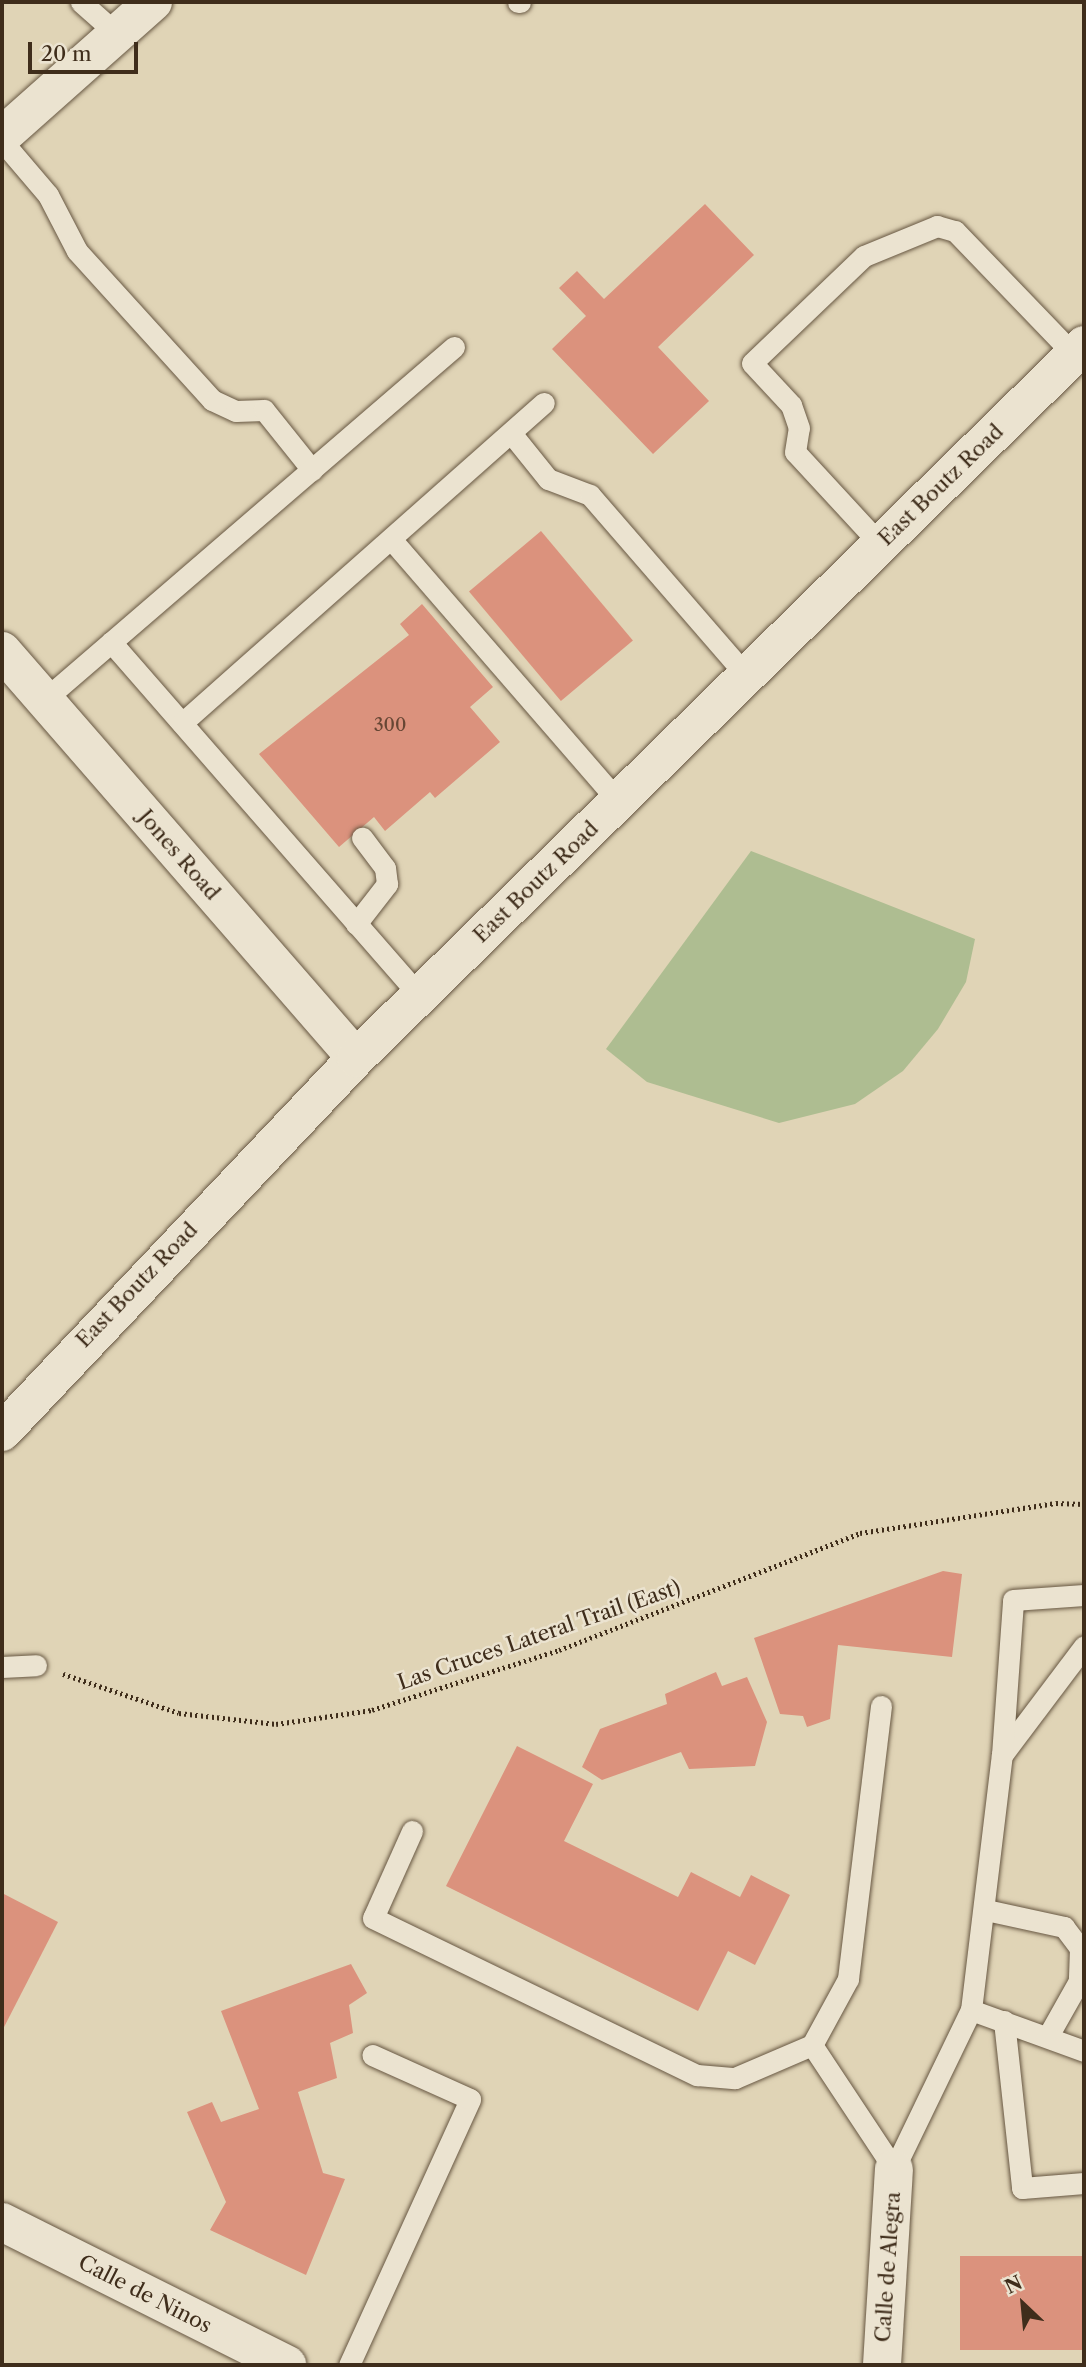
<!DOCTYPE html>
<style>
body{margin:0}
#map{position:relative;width:1086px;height:2367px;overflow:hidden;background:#e0d4b6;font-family:"Libre Caslon Text",serif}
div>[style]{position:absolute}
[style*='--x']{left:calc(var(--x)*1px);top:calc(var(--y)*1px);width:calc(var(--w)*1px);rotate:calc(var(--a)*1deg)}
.green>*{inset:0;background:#aebd91}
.building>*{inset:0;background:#db927d;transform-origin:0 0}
.path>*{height:4.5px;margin-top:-2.25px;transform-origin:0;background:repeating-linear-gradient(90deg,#3f2d1b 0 2px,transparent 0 5.5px)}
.roads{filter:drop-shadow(0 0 2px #675742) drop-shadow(0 0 2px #675742)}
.lane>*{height:21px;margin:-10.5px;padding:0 10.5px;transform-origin:10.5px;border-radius:10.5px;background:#ebe3d0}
.street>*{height:38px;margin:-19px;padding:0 19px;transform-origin:19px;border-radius:19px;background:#ebe3d0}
.secondary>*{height:38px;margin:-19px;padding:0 19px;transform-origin:19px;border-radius:19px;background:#ebe3d0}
span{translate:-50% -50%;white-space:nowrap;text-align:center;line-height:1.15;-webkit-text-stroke:5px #ebe3d0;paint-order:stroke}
.number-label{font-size:18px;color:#664634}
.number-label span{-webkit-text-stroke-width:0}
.street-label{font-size:21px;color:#3f2d1b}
.frame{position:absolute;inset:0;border:4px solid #3f2d1b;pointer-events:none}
.north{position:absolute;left:988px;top:2269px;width:70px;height:70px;-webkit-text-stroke:5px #ebe3d0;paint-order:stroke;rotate:334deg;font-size:19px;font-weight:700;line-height:28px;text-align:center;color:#3f2d1b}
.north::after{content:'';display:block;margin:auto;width:24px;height:32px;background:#3f2d1b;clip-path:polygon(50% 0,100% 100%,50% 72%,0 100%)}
.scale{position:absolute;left:28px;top:42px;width:110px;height:32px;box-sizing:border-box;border:4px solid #3f2d1b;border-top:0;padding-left:9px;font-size:21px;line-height:24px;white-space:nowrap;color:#3f2d1b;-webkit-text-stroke:5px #ebe3d0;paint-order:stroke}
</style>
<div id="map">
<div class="green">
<i style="clip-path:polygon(751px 851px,975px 939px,966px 982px,938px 1029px,903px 1071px,855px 1104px,779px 1123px,647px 1082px,606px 1049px)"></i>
</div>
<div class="building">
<i style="clip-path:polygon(705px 204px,754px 255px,658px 347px,709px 401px,653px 454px,552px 349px,586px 316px,559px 288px,577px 271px,604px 299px)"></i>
<i style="left:541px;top:531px;width:143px;height:94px;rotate:50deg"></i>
<i style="clip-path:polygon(422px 604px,493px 687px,470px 707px,500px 742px,435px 798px,430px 792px,385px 831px,374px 817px,339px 847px,259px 754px,409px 635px,400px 624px)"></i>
<i style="clip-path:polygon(943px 1571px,962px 1574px,952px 1657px,838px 1645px,830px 1719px,807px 1727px,803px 1716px,780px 1714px,754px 1638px)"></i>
<i style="clip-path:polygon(716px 1672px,722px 1686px,747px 1677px,767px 1722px,755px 1766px,689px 1769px,681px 1752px,602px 1780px,582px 1767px,600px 1729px,667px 1704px,665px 1694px)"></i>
<i style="clip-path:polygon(517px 1746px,593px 1784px,564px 1841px,678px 1897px,691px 1872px,740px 1897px,751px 1875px,790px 1895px,755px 1965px,728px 1951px,698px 2011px,446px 1886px)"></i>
<i style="clip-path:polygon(2px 1893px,58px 1922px,2px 2031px)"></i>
<i style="clip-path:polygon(351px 1964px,367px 1993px,349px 2005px,353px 2033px,330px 2043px,337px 2078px,298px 2092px,323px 2173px,345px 2179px,306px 2275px,210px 2230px,226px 2202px,187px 2112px,212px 2102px,221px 2122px,259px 2109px,221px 2011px)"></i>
<i style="left:1084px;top:2256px;width:94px;height:124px;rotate:90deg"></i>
</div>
<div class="path">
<i style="--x:63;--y:1674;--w:122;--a:18.6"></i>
<i style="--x:179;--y:1713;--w:98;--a:6.5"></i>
<i style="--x:276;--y:1724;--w:97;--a:-8.3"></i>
<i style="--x:372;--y:1710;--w:196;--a:-17.8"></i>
<i style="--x:559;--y:1650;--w:323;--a:-21.2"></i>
<i style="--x:860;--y:1533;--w:198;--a:-8.7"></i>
<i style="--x:1056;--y:1503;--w:28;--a:2"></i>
</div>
<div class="roads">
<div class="lane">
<i style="--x:81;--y:2;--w:48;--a:41.6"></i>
<i style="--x:518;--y:2;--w:2;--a:0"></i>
<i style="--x:2;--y:141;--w:71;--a:49.6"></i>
<i style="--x:48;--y:195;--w:63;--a:62.6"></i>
<i style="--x:77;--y:251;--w:201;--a:47.8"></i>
<i style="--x:212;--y:400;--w:26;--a:25"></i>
<i style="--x:236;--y:411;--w:28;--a:-2"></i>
<i style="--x:264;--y:410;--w:77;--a:51.3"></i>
<i style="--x:511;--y:433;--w:59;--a:51.2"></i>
<i style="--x:548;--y:479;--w:45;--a:20.9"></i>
<i style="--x:590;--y:495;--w:238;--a:49.1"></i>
<i style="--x:391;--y:539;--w:347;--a:49.1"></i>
<i style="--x:880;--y:544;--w:125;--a:-132.7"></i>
<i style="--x:795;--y:452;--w:24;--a:-81"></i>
<i style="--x:799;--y:428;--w:24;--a:-109"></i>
<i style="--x:791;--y:405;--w:57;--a:-132.9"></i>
<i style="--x:752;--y:363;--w:155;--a:-43.7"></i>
<i style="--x:864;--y:256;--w:79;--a:-22.3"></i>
<i style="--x:937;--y:226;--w:19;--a:16"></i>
<i style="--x:955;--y:231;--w:180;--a:46.1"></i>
<i style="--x:111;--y:642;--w:470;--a:48.9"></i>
<i style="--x:44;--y:700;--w:541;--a:-40.73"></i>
<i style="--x:182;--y:723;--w:483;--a:-41.5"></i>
<i style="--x:356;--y:924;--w:51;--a:-52.2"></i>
<i style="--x:387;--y:884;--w:16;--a:-97"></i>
<i style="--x:385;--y:868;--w:38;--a:-127"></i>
<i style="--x:2;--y:1667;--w:34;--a:-3"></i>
<i style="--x:881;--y:1706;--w:275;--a:96.9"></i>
<i style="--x:848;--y:1979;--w:75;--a:118.6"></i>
<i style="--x:812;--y:2045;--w:149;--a:56.5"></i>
<i style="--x:1002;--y:1755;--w:136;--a:-53"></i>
<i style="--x:412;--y:1831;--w:95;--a:114.1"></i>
<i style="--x:373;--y:1918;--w:360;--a:25.9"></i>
<i style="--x:697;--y:2075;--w:38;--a:5"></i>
<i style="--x:735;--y:2078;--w:84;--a:-23.2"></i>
<i style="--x:986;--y:1910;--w:80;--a:12.3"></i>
<i style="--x:1064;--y:1927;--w:26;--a:53"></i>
<i style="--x:1080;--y:1948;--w:33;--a:92"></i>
<i style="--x:1079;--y:1981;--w:63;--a:119.4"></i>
<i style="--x:971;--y:2010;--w:120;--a:19.9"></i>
<i style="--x:1004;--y:2021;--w:168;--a:83.8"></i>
<i style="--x:1022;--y:2188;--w:62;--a:-4.6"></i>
<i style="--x:894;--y:2169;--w:177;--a:-64.2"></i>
<i style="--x:971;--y:2010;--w:257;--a:-83.1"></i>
<i style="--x:1002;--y:1755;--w:155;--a:-85.9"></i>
<i style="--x:1013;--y:1600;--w:71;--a:-4"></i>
<i style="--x:349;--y:2365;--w:292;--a:-65.5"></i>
<i style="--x:470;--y:2099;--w:107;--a:-155.8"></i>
</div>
<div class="street">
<i style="--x:2;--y:136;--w:202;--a:-41.6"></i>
<i style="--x:2;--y:651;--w:539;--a:48.98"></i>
<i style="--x:2;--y:2222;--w:319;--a:26.6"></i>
<i style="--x:882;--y:2365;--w:196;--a:-86.5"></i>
</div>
<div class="secondary">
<i style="--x:2;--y:1432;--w:515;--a:-46.57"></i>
<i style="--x:356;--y:1058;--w:1019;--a:-44.4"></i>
</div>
</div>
<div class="number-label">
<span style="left:390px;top:725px">300</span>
</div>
<div class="street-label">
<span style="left:941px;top:485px;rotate:-44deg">East Boutz Road</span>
<span style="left:179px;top:855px;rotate:49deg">Jones Road</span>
<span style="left:536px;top:882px;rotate:-44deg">East Boutz Road</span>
<span style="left:137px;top:1285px;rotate:-46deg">East Boutz Road</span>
<span style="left:539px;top:1635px;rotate:-19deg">Las Cruces Lateral Trail (East)</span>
<span style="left:888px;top:2267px;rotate:-86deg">Calle de Alegra</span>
<span style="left:145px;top:2294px;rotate:27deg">Calle de Ninos</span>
</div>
<div class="frame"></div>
<div class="north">N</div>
<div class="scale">20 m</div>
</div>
